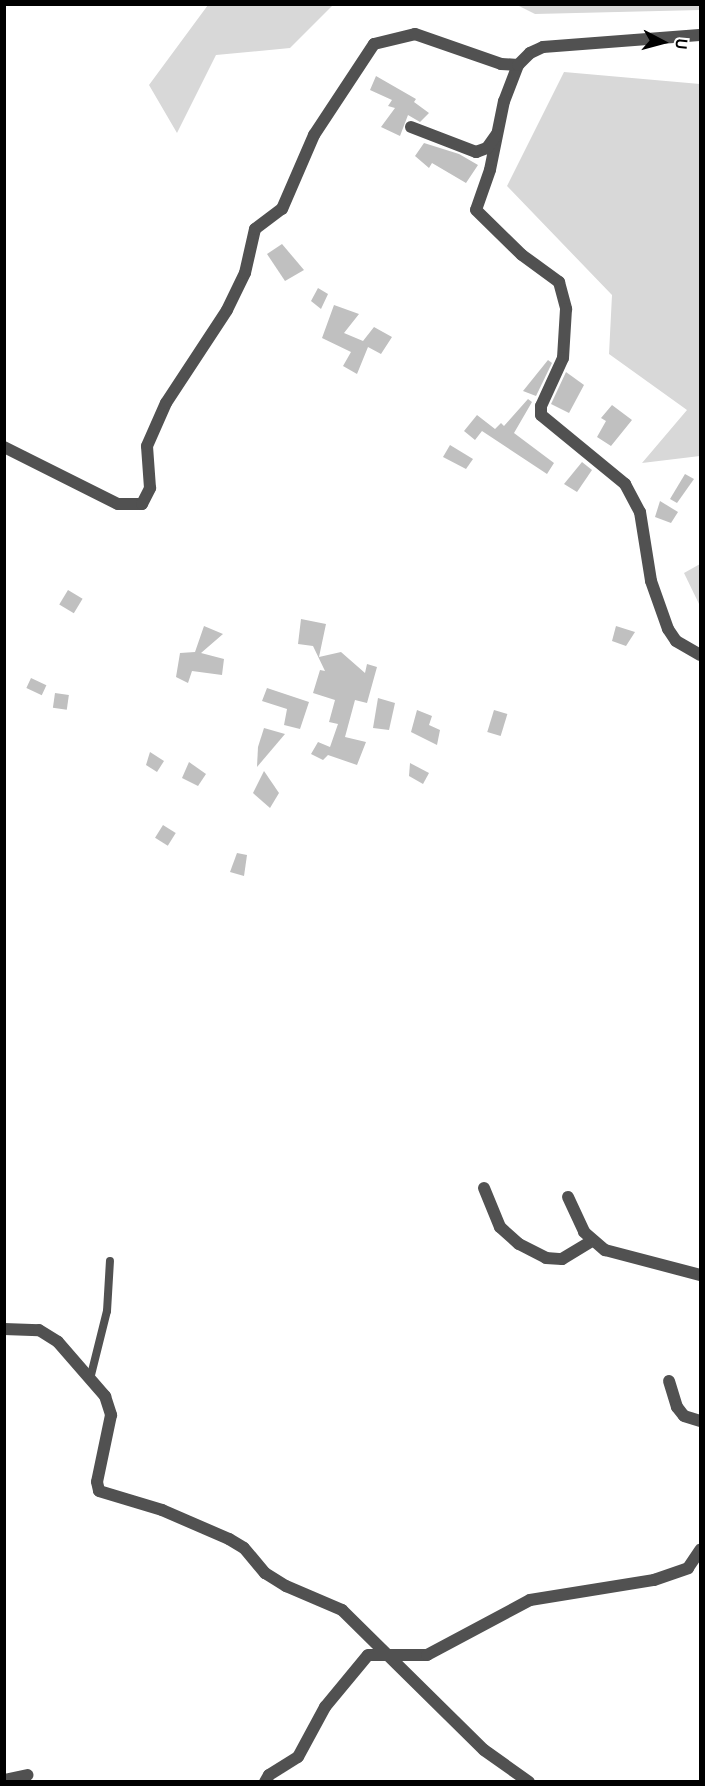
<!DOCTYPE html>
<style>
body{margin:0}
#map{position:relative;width:705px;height:1786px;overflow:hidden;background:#fff;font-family:"Space Grotesk",sans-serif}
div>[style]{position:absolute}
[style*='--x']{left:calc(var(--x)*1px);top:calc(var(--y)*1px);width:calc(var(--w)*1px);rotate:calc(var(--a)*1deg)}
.green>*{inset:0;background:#d8d8d8}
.building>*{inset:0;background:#c0c0c0;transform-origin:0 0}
.service>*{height:8px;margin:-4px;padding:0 4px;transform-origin:4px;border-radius:4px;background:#515151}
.minor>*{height:12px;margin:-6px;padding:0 6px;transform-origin:6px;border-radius:6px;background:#515151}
span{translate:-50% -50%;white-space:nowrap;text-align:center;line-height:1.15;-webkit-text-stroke:4.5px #fff;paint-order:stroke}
.frame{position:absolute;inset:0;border:6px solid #000;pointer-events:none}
.north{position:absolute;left:633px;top:12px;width:60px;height:60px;-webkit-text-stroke:4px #fff;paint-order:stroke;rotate:96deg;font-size:16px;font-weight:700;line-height:24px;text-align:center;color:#000}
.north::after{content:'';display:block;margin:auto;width:21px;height:27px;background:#000;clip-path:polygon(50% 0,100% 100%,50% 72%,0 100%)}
</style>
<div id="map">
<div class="green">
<i style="clip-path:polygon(700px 4px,700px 10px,535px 14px,517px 5px)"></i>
<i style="clip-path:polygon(208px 5px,333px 5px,290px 48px,216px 55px,177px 133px,149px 85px)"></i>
<i style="clip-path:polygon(564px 72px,700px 84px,700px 456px,642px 463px,687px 410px,609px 354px,612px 295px,507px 186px)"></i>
<i style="clip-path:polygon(700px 564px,700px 606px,684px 573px)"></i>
</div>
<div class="building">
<i style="clip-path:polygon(376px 76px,416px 99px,414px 102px,429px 113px,420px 122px,408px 115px,400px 136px,381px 127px,395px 108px,388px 106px,392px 100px,370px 90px)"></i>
<i style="clip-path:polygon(424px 143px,459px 154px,478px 165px,466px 183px,432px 163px,429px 168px,415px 156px)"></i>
<i style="clip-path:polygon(282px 244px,304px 270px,285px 281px,267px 254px)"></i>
<i style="clip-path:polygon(318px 288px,328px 294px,321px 309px,311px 301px)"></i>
<i style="clip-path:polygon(334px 305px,359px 314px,344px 333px,363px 341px,374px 327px,392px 337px,381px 354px,368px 347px,357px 374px,343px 366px,351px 352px,322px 338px)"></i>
<i style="clip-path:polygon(548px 360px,552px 363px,536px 396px,523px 391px)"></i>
<i style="clip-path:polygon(566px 372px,584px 385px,569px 413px,551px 404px)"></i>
<i style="clip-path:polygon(528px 399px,532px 402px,514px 433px,554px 463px,547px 474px,482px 431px,475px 440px,464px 431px,477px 415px,495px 429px,501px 423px,504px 426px)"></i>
<i style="clip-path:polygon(612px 405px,632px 420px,611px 446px,597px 437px,606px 421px,601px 418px)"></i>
<i style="clip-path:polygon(450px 445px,473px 459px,466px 469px,443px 457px)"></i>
<i style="clip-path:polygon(582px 462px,592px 470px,577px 492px,564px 484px)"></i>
<i style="clip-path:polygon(685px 474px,694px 479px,677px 503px,670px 499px)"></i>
<i style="clip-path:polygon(660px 501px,678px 512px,671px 523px,655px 517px)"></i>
<i style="left:68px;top:590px;width:17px;height:17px;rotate:31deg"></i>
<i style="clip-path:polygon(301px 619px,326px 624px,319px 657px,341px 652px,365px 673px,367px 664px,377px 667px,367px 703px,355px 700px,345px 737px,366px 742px,357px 765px,328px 755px,323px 760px,311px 754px,318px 742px,330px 747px,338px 724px,329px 722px,335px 700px,313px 693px,320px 670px,325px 671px,313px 646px,298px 644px)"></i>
<i style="clip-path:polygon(204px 626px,223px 634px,201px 653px,224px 659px,222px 675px,192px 671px,188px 683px,176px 677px,180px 653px,195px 652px)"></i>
<i style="clip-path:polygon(616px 626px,635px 632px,626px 646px,612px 641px)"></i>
<i style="left:31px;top:678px;width:17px;height:11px;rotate:25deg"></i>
<i style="clip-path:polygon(267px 688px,309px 702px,300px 729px,284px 725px,287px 709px,262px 701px)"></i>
<i style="left:55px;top:693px;width:14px;height:15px;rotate:8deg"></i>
<i style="clip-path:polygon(378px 698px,395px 703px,389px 730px,373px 728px)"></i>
<i style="clip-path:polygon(417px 710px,432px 716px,429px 725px,440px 730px,437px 745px,411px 732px)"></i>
<i style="left:494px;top:710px;width:14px;height:23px;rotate:17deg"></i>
<i style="clip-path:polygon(264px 728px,285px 734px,257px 767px,258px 747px)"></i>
<i style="clip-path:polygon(150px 752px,164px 761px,157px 772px,146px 765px)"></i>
<i style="clip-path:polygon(189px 762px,206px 774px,198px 786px,182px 778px)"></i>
<i style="clip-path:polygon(410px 763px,429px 773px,423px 784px,409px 776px)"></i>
<i style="clip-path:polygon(264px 771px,279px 793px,270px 808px,253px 793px)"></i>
<i style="left:163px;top:825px;width:15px;height:15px;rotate:32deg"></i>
<i style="clip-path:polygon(237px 853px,247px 855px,244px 876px,230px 872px)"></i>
</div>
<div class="service">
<i style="--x:91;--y:1375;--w:66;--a:-76"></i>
<i style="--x:107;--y:1311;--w:50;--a:-86.6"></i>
</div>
<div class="minor">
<i style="--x:518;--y:65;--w:39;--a:111"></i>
<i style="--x:504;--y:101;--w:70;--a:101.5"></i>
<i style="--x:490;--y:170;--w:42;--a:109.3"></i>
<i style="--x:476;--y:210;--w:64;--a:44.4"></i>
<i style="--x:522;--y:255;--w:46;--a:36.1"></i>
<i style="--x:559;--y:282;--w:28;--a:75"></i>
<i style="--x:566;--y:309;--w:49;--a:93.5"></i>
<i style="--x:563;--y:358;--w:53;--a:114.6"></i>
<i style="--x:541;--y:406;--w:9;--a:90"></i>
<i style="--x:541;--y:415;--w:109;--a:39.4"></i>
<i style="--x:625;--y:484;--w:32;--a:62"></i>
<i style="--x:640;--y:512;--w:70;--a:80.9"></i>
<i style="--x:651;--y:581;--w:51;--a:70.5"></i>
<i style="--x:668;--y:629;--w:14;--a:56"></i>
<i style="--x:676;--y:641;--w:28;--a:30"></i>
<i style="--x:411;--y:127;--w:70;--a:21"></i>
<i style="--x:476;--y:152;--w:12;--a:-20"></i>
<i style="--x:487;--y:148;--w:16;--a:-55"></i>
<i style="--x:4;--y:447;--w:127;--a:26.6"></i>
<i style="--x:118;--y:504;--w:24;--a:0"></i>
<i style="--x:142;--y:504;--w:18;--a:-63"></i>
<i style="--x:150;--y:488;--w:42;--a:-94.1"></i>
<i style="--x:147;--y:446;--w:47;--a:-66.2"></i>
<i style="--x:166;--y:403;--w:111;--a:-56.7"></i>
<i style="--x:227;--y:310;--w:41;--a:-64.1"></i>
<i style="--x:245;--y:273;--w:45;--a:-77.2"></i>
<i style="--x:255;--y:229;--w:34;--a:-37"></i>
<i style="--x:282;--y:209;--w:81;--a:-66.6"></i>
<i style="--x:314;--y:135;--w:109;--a:-56.6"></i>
<i style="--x:374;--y:44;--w:42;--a:-13.7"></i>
<i style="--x:415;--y:34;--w:91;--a:19.2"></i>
<i style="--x:501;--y:64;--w:17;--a:3"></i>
<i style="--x:518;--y:65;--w:17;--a:-45"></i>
<i style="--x:530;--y:53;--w:14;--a:-25"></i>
<i style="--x:543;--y:47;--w:157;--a:-4.4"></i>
<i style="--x:484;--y:1188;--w:42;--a:67.7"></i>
<i style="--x:500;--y:1227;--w:25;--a:42"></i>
<i style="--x:519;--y:1244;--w:30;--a:27"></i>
<i style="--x:546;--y:1258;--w:16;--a:4"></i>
<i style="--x:562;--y:1259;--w:35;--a:-31"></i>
<i style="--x:568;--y:1197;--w:38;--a:65"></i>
<i style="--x:584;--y:1232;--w:28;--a:41"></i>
<i style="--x:605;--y:1250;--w:98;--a:14.7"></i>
<i style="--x:4;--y:1329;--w:35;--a:2"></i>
<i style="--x:39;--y:1330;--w:22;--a:32"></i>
<i style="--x:58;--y:1342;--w:72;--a:49"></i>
<i style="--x:105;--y:1396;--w:20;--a:72"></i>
<i style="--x:111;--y:1415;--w:68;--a:101.8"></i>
<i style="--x:97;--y:1482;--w:9;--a:77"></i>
<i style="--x:99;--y:1491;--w:66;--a:16.8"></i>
<i style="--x:162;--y:1510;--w:73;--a:23.4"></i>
<i style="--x:229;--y:1539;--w:17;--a:31"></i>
<i style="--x:244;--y:1548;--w:33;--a:50"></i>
<i style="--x:265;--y:1573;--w:25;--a:32"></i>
<i style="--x:286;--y:1586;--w:61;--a:23.2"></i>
<i style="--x:342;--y:1610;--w:199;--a:44.6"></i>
<i style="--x:484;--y:1750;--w:55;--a:35.4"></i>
<i style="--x:669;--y:1381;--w:27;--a:73"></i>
<i style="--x:677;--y:1407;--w:11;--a:52"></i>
<i style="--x:684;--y:1416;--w:17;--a:17"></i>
<i style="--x:4;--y:1780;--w:24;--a:-12"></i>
<i style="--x:265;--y:1782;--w:8;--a:-60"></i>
<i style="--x:269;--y:1775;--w:34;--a:-32"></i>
<i style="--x:298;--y:1757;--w:57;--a:-61.6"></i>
<i style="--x:325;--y:1707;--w:67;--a:-50.4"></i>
<i style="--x:368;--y:1655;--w:59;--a:0"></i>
<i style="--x:427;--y:1655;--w:117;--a:-28.1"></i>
<i style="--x:530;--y:1600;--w:126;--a:-9.2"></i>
<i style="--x:654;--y:1580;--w:36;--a:-19"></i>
<i style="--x:688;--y:1568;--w:22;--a:-56"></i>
</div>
<div class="frame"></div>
<div class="north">U</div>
</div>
